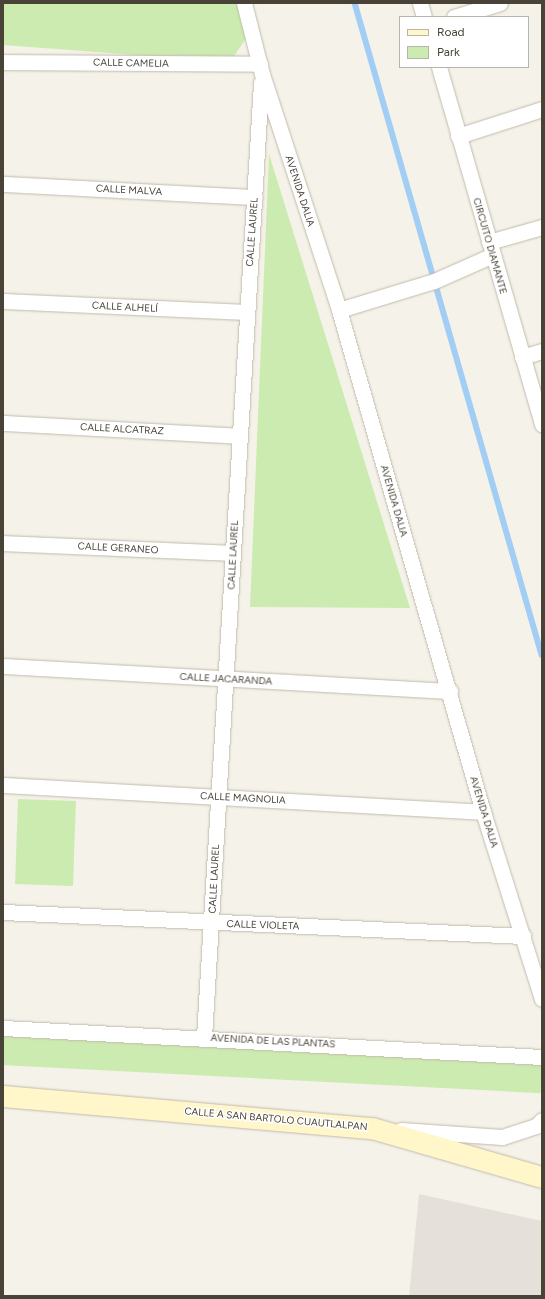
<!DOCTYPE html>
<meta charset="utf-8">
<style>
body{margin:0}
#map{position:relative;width:545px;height:1299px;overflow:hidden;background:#f5f2e9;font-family:Figtree,sans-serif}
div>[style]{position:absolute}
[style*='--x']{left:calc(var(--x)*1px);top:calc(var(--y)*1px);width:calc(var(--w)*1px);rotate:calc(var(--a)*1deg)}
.industrial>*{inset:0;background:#e5e1da}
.green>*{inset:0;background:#ccebb0;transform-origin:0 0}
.stream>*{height:5.5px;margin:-2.75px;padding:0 2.75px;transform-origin:2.75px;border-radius:2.75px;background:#a2cdf4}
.roads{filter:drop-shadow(0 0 1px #c1bbab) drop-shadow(0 0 1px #c1bbab)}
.street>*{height:15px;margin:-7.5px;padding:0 7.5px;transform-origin:7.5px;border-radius:7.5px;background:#fff}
.secondary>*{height:21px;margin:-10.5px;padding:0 10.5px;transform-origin:10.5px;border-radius:10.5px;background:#fff6c9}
span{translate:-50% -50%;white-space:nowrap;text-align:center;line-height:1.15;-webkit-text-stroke:3px #fff;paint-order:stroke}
.street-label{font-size:10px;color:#494337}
.frame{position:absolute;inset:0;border:4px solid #494337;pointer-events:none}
.legend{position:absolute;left:399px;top:16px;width:130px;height:52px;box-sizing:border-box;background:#fff;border:1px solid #b6b4af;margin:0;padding:5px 7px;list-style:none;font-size:12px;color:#494337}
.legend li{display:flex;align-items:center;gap:8px;height:20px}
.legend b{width:20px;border:1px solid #b6b4af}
</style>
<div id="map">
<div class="industrial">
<i style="clip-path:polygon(419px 1194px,542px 1221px,542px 1296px,409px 1296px)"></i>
</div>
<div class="green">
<i style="clip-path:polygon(3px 3px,240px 3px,249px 34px,230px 62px,3px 45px)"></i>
<i style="clip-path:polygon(269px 154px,410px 608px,250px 607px)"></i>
<i style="left:18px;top:799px;width:58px;height:85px;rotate:2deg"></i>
<i style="left:3px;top:1034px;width:540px;height:31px;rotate:3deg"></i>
</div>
<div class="stream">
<i style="--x:355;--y:3;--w:678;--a:74"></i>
</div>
<div class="roads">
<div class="street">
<i style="--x:244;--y:3;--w:73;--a:75.8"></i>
<i style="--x:262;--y:74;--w:248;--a:71.9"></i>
<i style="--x:339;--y:310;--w:522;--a:73.99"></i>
<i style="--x:483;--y:812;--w:196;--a:72.5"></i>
<i style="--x:420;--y:3;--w:15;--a:74"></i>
<i style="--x:454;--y:17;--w:48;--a:-16.9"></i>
<i style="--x:3;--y:62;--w:257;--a:0.4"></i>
<i style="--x:439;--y:67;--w:372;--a:73.9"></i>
<i style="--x:458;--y:136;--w:88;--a:-17.8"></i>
<i style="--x:3;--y:184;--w:252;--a:3"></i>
<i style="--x:489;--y:242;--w:55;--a:-15.8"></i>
<i style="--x:3;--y:301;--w:244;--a:2.6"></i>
<i style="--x:339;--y:310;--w:99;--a:-17"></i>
<i style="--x:434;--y:281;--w:64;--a:-23.8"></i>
<i style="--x:522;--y:357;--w:21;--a:-17"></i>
<i style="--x:3;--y:423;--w:237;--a:3.1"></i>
<i style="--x:3;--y:543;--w:230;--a:2.5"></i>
<i style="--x:3;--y:666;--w:448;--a:3.2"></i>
<i style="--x:3;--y:785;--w:481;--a:3.2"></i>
<i style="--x:3;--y:912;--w:521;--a:2.64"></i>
<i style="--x:3;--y:1028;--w:540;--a:3.08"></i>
<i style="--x:204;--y:1037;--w:956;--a:-86.58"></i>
<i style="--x:401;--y:1130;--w:101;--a:4"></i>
<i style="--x:502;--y:1137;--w:36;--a:-18"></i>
<i style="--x:536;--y:1126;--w:8;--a:-45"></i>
</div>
<div class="secondary">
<i style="--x:3;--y:1096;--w:370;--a:5"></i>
<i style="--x:372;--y:1128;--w:177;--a:16.1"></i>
</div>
</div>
<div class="street-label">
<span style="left:131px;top:63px;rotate:1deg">CALLE CAMELIA</span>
<span style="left:129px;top:190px;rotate:3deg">CALLE MALVA</span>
<span style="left:300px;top:191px;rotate:72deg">AVENIDA DALIA</span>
<span style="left:252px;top:232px;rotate:-86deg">CALLE LAUREL</span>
<span style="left:490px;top:246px;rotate:74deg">CIRCUITO DIAMANTE</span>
<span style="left:125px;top:307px;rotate:3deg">CALLE ALHELÍ</span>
<span style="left:122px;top:429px;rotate:3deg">CALLE ALCATRAZ</span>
<span style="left:394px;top:501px;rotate:74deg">AVENIDA DALIA</span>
<span style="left:118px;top:548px;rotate:3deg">CALLE GERANEO</span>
<span style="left:233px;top:555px;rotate:-87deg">CALLE LAUREL</span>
<span style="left:226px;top:679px;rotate:3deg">CALLE JACARANDA</span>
<span style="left:243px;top:798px;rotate:3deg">CALLE MAGNOLIA</span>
<span style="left:484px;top:812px;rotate:73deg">AVENIDA DALIA</span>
<span style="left:214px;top:879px;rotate:-87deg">CALLE LAUREL</span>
<span style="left:263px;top:925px;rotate:2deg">CALLE VIOLETA</span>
<span style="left:273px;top:1041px;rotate:3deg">AVENIDA DE LAS PLANTAS</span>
<span style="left:276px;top:1119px;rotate:5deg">CALLE A SAN BARTOLO CUAUTLALPAN</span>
</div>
<div class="frame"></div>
<ul class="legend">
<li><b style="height:5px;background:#fff6c9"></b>Road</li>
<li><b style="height:11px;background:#ccebb0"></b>Park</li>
</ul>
</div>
